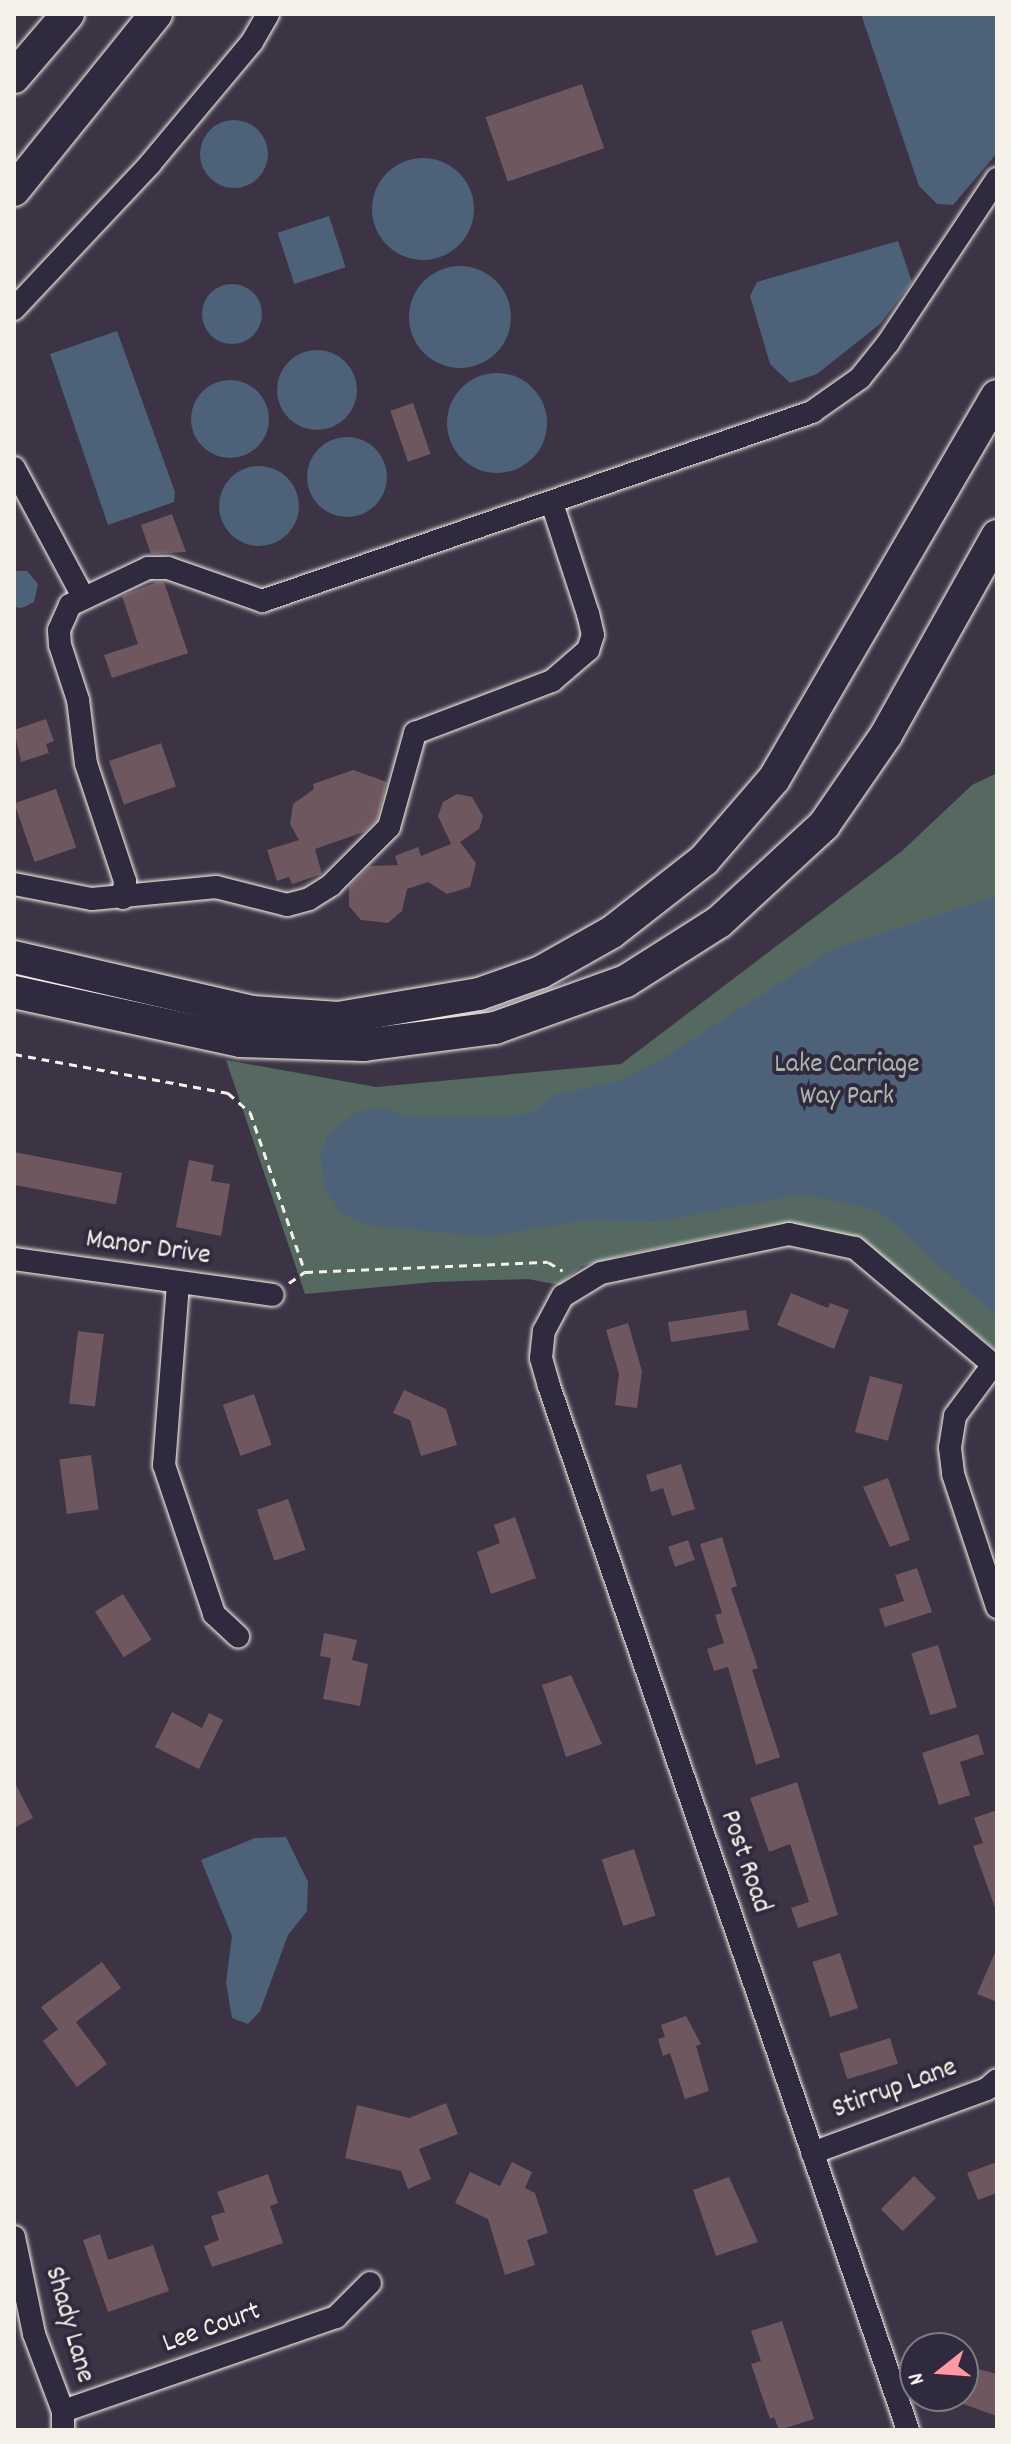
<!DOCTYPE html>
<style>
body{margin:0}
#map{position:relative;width:1011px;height:2444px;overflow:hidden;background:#3c3344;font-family:Dekko,sans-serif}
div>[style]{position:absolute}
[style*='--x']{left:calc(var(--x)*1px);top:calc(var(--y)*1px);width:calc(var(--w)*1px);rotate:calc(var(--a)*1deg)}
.green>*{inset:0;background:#566961}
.water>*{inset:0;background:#4d6278;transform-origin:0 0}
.round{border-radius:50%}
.building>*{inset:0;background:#6f5760;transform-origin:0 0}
.path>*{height:3px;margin-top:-1.5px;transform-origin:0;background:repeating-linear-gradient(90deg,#f4f1e8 0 8px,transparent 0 14px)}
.roads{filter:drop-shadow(0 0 2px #f4f1e8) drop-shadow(0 0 2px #f4f1e8)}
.minor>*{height:22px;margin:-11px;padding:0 11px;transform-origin:11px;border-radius:11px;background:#2f2a3d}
.highway>*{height:32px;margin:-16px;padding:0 16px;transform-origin:16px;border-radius:16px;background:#2f2a3d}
span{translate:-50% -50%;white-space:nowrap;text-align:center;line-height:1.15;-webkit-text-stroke:8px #2f2a3d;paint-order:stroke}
.park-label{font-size:28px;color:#adb4ab}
.street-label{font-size:28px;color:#f4f1e8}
.frame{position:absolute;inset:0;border:16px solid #f4f1e8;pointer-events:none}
.north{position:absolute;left:899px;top:2332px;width:80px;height:80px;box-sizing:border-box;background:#2f2a3d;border:2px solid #7e7a81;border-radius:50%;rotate:253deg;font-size:22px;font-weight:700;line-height:32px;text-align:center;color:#f4f1e8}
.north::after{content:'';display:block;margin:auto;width:28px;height:36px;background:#ff9aa2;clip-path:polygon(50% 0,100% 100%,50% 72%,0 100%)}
</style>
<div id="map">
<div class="green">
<i style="clip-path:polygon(997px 773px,997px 1351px,878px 1254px,794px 1225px,759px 1227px,620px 1256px,582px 1266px,559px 1285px,528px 1279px,434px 1282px,305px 1294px,226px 1060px,376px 1087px,621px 1064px,902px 851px,972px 785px)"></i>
</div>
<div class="water">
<i style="clip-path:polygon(861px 14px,997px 14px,997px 153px,953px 205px,937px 204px,919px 186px)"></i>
<i class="round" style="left:200px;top:120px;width:68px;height:68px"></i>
<i class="round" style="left:372px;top:158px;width:102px;height:102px"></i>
<i style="left:329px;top:216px;width:54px;height:54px;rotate:72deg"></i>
<i style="clip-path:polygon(898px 241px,912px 282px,880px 324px,817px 374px,790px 383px,770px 364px,750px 296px,757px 282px)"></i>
<i class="round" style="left:409px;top:266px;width:102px;height:102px"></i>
<i class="round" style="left:202px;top:284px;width:60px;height:60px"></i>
<i style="clip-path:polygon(117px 331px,175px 492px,174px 502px,108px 525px,50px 354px)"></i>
<i class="round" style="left:277px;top:350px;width:80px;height:80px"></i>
<i class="round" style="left:447px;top:373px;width:100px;height:100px"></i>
<i class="round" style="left:191px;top:380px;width:78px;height:78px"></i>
<i class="round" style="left:307px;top:437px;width:80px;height:80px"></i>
<i class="round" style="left:219px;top:466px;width:80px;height:80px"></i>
<i style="clip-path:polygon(14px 571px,27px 571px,38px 584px,34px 602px,22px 608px,14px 607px)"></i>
<i style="clip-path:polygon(997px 896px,997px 1317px,879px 1211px,802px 1194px,656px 1222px,588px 1220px,485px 1237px,366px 1225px,342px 1213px,325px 1191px,320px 1156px,328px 1135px,356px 1112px,383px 1108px,408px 1116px,508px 1117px,535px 1111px,554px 1095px,623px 1080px,663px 1058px,833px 949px)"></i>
<i style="clip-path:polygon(286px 1837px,308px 1882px,307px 1911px,288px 1935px,260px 2011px,248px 2024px,232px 2018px,226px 1982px,232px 1936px,201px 1860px,255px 1838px)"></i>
</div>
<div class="building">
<i style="left:582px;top:84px;width:68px;height:102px;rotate:71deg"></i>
<i style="left:413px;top:403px;width:54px;height:24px;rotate:71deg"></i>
<i style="clip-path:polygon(172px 514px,186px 552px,151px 554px,141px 525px)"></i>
<i style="clip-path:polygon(157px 582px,164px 582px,188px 653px,112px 678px,104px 655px,138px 644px,122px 596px)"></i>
<i style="clip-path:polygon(46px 719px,54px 741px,46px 744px,49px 753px,21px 762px,14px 730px)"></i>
<i style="left:161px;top:743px;width:46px;height:55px;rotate:71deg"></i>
<i style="clip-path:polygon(353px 770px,387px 782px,377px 820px,364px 832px,315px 849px,322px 874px,292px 884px,289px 877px,277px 881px,267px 850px,299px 840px,290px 824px,293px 804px,314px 789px,313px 784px)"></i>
<i style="left:56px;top:789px;width:62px;height:44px;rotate:71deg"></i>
<i style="clip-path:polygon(457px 794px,472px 797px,483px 816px,479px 829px,460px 842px,476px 863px,470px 887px,447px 894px,428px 882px,407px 889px,402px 911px,388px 923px,361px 920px,349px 906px,349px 887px,370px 866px,398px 865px,395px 856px,418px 847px,421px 856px,451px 844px,438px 816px,443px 802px)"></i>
<i style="left:14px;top:1152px;width:110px;height:32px;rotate:11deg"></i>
<i style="clip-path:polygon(189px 1160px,214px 1165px,211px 1181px,230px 1184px,221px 1236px,176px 1227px)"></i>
<i style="clip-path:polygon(791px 1293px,828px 1308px,830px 1303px,849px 1310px,834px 1349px,777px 1325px)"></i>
<i style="left:746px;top:1310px;width:20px;height:79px;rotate:81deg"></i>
<i style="clip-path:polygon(628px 1323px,642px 1371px,637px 1408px,615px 1405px,619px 1374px,606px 1330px)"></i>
<i style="left:78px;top:1331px;width:26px;height:73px;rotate:7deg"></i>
<i style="left:870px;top:1376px;width:34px;height:58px;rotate:15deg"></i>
<i style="clip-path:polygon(404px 1390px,446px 1409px,457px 1445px,421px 1456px,410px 1420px,393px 1413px)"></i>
<i style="left:254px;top:1394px;width:54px;height:33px;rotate:71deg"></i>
<i style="left:91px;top:1455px;width:55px;height:32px;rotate:82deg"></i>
<i style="clip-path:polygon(681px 1464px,695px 1509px,672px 1516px,663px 1488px,651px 1492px,646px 1475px)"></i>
<i style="clip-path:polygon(888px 1478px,910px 1540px,890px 1547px,863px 1487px)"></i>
<i style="left:288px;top:1499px;width:54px;height:33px;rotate:71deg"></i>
<i style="clip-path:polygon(515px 1517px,536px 1578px,491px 1594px,477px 1552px,500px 1543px,494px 1525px)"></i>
<i style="clip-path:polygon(722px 1537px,737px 1586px,731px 1588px,758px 1668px,752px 1670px,780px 1757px,756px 1765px,728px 1667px,714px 1671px,707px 1649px,724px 1643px,715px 1615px,722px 1613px,700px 1544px)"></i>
<i style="left:688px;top:1540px;width:21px;height:21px;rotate:71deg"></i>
<i style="clip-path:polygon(917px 1568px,932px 1612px,885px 1627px,879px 1609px,904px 1601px,895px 1575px)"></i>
<i style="left:123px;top:1594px;width:54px;height:33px;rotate:58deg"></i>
<i style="clip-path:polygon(324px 1633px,357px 1640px,352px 1660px,368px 1664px,360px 1706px,323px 1699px,331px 1658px,320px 1656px)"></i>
<i style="left:938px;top:1645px;width:65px;height:28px;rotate:73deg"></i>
<i style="clip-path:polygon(571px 1675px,602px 1744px,566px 1757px,542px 1685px)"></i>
<i style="clip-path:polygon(172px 1712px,202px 1728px,209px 1713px,223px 1720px,199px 1769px,155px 1747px)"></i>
<i style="clip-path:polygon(978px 1734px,984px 1754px,960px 1762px,970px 1795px,939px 1805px,922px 1753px)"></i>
<i style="clip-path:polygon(14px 1781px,33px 1818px,14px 1828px)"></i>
<i style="clip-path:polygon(797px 1782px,838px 1915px,798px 1928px,791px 1908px,809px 1902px,790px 1844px,769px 1852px,750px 1798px)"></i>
<i style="clip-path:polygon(997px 1810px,997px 1908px,995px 1908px,973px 1846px,983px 1843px,974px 1818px)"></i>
<i style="left:634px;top:1849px;width:70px;height:34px;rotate:72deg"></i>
<i style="clip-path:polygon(997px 1948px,997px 2002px,977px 1994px)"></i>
<i style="left:840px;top:1953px;width:58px;height:29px;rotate:72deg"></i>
<i style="clip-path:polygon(102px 1962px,121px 1988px,76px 2022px,107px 2064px,77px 2087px,43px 2041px,58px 2029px,41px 2007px)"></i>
<i style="clip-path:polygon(686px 2016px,701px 2044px,696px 2046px,709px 2091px,685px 2099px,670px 2053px,663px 2056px,658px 2039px,665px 2037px,661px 2025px)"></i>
<i style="left:890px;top:2038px;width:27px;height:53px;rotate:73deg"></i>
<i style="clip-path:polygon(446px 2103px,458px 2134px,419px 2149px,431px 2179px,408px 2189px,401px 2171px,345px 2158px,357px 2105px,409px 2118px)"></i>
<i style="clip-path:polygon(512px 2162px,532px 2172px,525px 2188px,535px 2193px,548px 2233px,527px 2240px,535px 2265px,505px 2275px,488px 2219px,455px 2203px,470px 2172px,500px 2186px)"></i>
<i style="clip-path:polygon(997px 2162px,997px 2193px,978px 2200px,967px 2173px)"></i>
<i style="clip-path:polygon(268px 2174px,278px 2203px,270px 2206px,283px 2243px,212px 2267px,204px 2246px,219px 2240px,211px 2216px,225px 2212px,217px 2192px)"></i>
<i style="left:914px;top:2176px;width:31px;height:47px;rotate:45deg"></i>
<i style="clip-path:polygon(729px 2177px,758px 2242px,716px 2256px,693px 2190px)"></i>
<i style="clip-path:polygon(100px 2234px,108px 2260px,153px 2245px,169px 2291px,108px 2312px,83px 2240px)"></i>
<i style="clip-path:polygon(782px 2321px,814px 2419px,779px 2430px,774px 2417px,770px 2419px,751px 2364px,761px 2361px,751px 2331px)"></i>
<i style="clip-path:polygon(963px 2365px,997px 2374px,997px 2416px,963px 2404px)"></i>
</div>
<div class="path">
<i style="--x:14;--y:1054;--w:218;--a:10.3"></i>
<i style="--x:228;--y:1093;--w:29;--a:41"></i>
<i style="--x:250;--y:1112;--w:169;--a:71"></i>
<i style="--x:289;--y:1283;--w:19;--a:-35"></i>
<i style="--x:305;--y:1272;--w:243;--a:-2.4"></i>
<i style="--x:548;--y:1262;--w:17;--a:31"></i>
</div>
<div class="roads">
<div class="minor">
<i style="--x:14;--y:309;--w:199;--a:-46.8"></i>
<i style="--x:150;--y:164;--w:159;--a:-50.1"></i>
<i style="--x:252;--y:42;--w:32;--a:-60"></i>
<i style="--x:14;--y:468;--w:144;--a:61.8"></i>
<i style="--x:14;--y:884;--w:79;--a:10.9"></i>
<i style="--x:92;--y:899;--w:125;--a:-5.5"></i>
<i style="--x:216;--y:887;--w:73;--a:14.2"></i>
<i style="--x:287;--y:905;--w:23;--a:-15"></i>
<i style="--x:309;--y:899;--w:26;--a:-32"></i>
<i style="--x:331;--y:885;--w:82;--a:-45"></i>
<i style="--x:389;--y:827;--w:98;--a:-74.5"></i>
<i style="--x:415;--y:733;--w:147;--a:-20.8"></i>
<i style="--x:552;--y:681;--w:48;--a:-40.7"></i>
<i style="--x:588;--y:650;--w:16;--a:-72"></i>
<i style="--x:593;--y:635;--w:22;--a:-103"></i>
<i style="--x:588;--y:614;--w:117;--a:-108"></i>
<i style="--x:123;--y:898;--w:17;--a:-83"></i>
<i style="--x:125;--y:881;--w:123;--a:-108.4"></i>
<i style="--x:86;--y:764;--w:64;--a:-97.1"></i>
<i style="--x:78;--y:700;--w:58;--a:-108.1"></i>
<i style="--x:60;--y:645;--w:15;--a:-94"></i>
<i style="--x:59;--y:630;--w:27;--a:-66"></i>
<i style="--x:70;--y:605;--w:86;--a:-25.4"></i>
<i style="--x:148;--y:568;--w:20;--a:0"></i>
<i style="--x:168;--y:568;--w:100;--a:19.3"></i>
<i style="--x:262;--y:601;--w:582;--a:-18.96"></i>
<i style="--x:812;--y:412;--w:59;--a:-35.3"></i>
<i style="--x:860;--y:378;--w:45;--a:-51.3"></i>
<i style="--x:888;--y:343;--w:197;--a:-56.4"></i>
<i style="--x:14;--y:1259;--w:261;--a:7.9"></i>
<i style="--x:178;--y:1284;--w:182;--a:94.4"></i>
<i style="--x:164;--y:1465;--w:157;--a:71.4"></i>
<i style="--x:214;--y:1614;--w:33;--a:43"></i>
<i style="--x:992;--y:1366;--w:62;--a:126.5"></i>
<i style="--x:955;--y:1416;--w:32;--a:99"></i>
<i style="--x:950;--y:1448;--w:26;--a:83"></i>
<i style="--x:953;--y:1474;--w:140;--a:71.7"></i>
<i style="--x:812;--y:2153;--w:186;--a:-20.1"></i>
<i style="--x:987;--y:2089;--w:13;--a:-42"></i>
<i style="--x:14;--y:2237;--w:99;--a:78.3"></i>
<i style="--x:34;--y:2334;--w:82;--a:69.4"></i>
<i style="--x:63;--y:2411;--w:19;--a:90"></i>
<i style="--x:63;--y:2411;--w:289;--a:-19"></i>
<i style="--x:336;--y:2317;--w:48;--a:-45"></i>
<i style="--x:908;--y:2430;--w:1104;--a:-108.98"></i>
<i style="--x:549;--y:1386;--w:29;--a:-106"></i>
<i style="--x:541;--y:1358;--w:27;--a:-84"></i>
<i style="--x:544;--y:1331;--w:40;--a:-62"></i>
<i style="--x:563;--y:1296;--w:44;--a:-31.2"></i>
<i style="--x:601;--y:1273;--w:192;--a:-11.7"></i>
<i style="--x:789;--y:1234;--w:67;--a:12"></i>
<i style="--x:855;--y:1248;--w:186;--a:40.2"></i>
</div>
<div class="highway">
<i style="--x:14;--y:77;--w:83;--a:-49.4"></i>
<i style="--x:14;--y:190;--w:226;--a:-51.1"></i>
<i style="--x:14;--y:957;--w:244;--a:13"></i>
<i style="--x:252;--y:1012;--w:86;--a:4"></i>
<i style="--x:338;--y:1018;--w:143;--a:-9.7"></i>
<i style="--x:479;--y:994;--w:66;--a:-19.5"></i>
<i style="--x:541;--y:972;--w:81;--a:-29.4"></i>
<i style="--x:612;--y:932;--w:117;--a:-38"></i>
<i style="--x:704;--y:860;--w:107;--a:-49.2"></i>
<i style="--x:774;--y:779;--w:443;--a:-59.8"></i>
<i style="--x:14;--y:992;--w:232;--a:12.2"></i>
<i style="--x:241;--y:1041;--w:123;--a:1.9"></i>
<i style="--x:364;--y:1045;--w:132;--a:-7.4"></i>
<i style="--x:495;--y:1028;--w:139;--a:-19.7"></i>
<i style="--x:626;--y:981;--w:110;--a:-32.4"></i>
<i style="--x:719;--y:922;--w:143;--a:-42.7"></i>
<i style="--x:824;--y:825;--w:109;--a:-55.4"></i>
<i style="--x:886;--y:735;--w:228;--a:-60.8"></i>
</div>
</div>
<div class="park-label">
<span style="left:847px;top:1082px">Lake Carriage<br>Way Park</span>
</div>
<div class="street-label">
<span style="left:148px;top:1249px;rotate:8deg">Manor Drive</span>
<span style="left:744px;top:1862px;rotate:71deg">Post Road</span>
<span style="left:895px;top:2090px;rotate:-20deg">Stirrup Lane</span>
<span style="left:68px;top:2325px;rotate:74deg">Shady Lane</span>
<span style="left:212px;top:2329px;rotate:-20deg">Lee Court</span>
</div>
<div class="frame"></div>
<div class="north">N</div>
</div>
